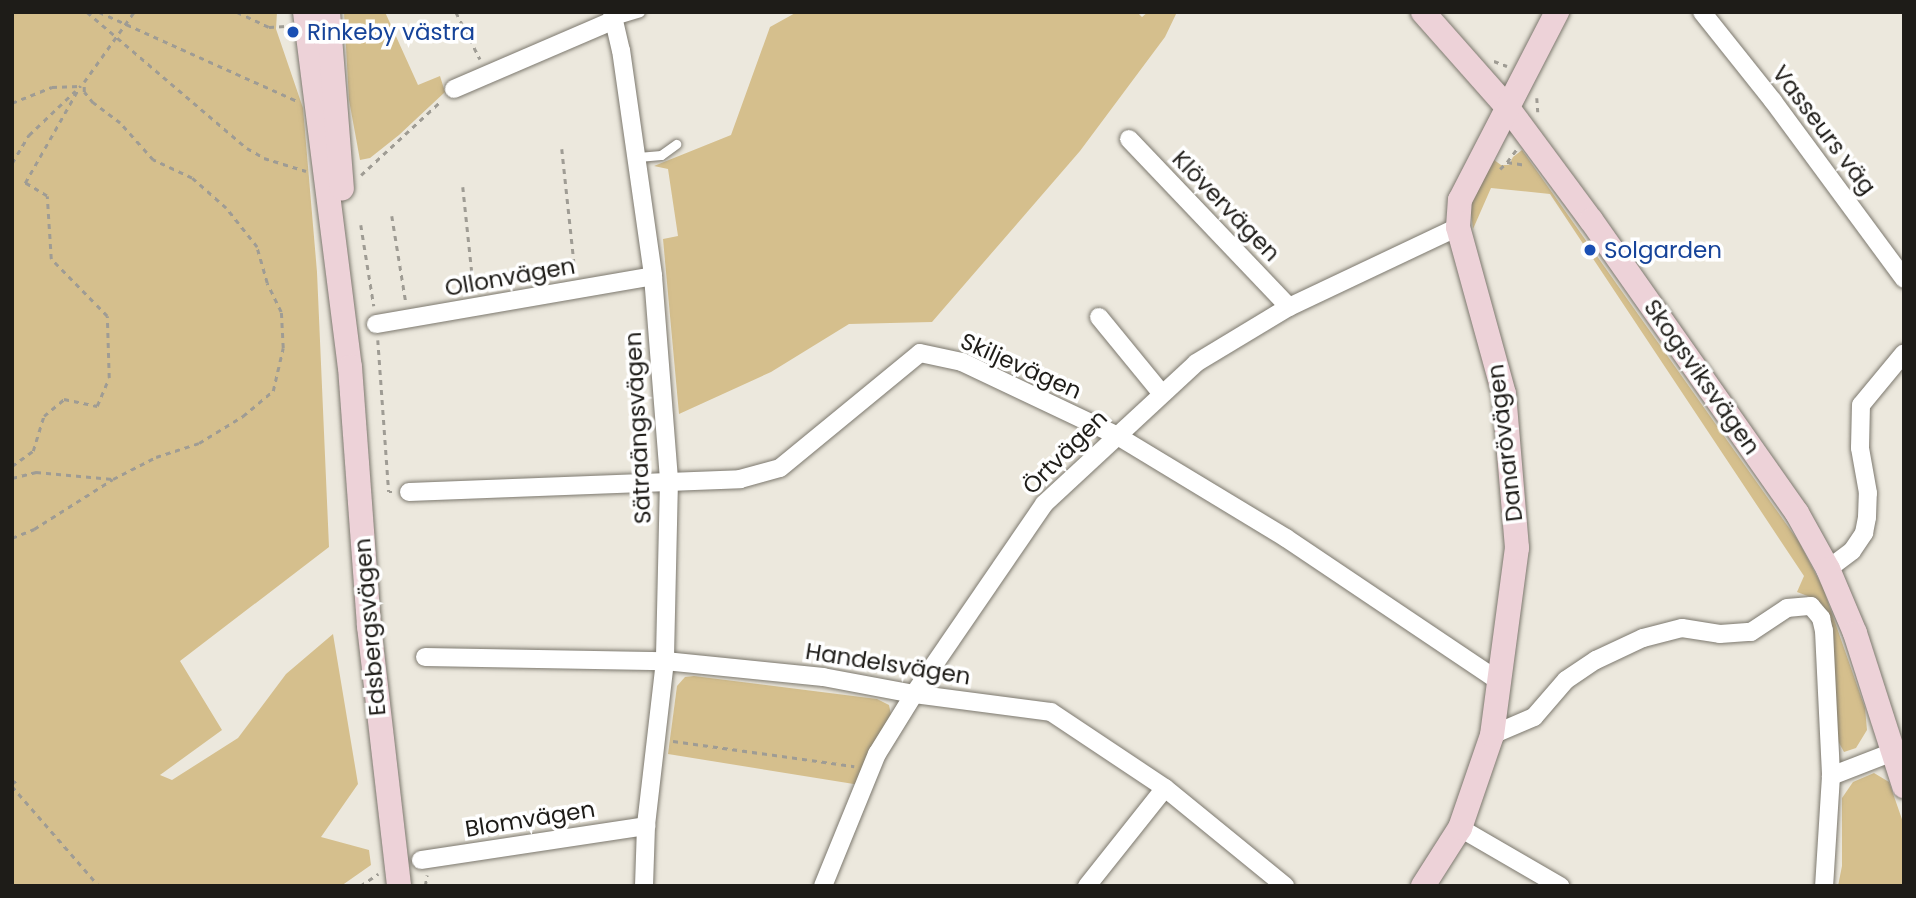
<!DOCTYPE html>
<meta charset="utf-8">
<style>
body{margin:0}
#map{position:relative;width:1916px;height:898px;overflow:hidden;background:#ece8dd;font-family:Poppins,sans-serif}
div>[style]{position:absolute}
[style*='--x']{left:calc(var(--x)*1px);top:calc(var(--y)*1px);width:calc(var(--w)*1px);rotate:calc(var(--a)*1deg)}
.green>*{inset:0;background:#d5bf8d}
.path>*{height:2.5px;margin-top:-1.25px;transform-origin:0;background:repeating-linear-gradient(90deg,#9f9c94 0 5px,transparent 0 10px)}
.roads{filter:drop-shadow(0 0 2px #7c786e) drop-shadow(0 0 2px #7c786e)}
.lane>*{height:9px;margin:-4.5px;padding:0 4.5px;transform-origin:4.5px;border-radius:4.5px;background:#fff}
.street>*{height:18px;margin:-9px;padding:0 9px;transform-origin:9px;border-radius:9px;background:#fff}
.secondary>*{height:24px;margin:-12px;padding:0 12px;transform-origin:12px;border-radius:12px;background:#edd2d8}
.dots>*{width:19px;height:19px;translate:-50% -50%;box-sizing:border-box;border:4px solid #fff;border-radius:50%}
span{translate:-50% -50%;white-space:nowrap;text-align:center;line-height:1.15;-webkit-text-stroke:7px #fff;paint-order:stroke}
.transit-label{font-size:23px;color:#164399}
.left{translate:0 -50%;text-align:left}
.street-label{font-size:23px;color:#1e1c18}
.frame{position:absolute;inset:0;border:14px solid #1e1c18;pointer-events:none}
</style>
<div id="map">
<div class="green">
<i style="clip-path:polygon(12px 12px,277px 12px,276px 29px,303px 108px,317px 272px,329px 547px,180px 661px,222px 730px,160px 775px,172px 780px,238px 738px,286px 674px,333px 634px,358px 784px,321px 837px,369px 850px,371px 865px,341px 886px,12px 886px)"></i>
<i style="clip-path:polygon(344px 12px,385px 12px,418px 85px,440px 76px,445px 92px,399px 135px,370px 158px,360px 160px,349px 100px)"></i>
<i style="clip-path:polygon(797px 12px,1137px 12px,1142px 17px,1148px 12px,1177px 12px,1165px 37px,1080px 151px,932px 322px,849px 324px,771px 372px,679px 414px,663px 239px,678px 236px,668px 169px,654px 166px,731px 135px,770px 27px)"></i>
<i style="clip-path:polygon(1522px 150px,1799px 542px,1823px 588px,1865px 708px,1867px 730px,1856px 748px,1844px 752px,1837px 739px,1833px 628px,1826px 611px,1813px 598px,1797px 592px,1804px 576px,1550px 194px,1491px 188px,1473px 229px,1470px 205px,1490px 157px,1501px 165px,1509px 165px,1513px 157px)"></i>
<i style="clip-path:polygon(694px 676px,877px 699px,889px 705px,891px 715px,860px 785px,668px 754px,677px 686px,685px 677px)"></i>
<i style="clip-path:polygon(1874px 773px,1889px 782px,1904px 825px,1904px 886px,1838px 886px,1842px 866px,1842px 798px,1853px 782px)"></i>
</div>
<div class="path">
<i style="--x:87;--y:12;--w:210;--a:40.4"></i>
<i style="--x:247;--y:148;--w:20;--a:30"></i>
<i style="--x:264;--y:158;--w:44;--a:17.2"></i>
<i style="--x:99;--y:12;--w:217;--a:24.2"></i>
<i style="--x:237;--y:12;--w:35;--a:25"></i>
<i style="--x:269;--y:27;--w:17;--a:-3"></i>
<i style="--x:456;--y:12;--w:53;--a:62.9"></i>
<i style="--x:1494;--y:61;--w:14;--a:21"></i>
<i style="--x:1537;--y:98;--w:14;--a:86"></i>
<i style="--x:12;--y:103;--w:43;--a:-21.8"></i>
<i style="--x:52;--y:87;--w:28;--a:-2"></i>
<i style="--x:562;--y:149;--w:123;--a:83.9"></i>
<i style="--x:1507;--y:162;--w:15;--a:-53"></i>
<i style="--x:12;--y:163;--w:33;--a:-59"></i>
<i style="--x:29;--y:135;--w:64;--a:-43.7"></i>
<i style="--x:1500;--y:169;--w:10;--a:-45"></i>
<i style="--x:1507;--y:162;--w:18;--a:9"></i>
<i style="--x:361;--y:175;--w:109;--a:-42.8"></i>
<i style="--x:463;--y:187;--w:105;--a:84"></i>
<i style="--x:392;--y:216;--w:87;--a:80.8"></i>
<i style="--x:361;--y:225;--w:82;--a:80.9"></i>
<i style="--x:378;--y:340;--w:152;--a:85.9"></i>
<i style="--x:389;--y:492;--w:3;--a:0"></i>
<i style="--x:12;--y:466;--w:26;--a:-36"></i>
<i style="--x:33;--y:451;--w:37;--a:-73"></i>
<i style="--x:44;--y:416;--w:26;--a:-40"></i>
<i style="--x:64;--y:399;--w:34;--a:12"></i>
<i style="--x:97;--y:406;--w:30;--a:-67"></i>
<i style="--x:109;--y:378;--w:62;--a:-91.8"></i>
<i style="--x:107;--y:316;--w:80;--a:-134.5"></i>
<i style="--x:51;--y:259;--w:63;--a:-93.6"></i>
<i style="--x:47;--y:196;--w:26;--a:-149"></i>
<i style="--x:25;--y:183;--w:112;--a:-60.4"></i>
<i style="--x:12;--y:478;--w:25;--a:-14"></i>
<i style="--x:36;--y:472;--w:77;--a:5.2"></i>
<i style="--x:113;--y:479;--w:48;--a:-27.1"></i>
<i style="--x:156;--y:457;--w:45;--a:-18"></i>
<i style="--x:199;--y:443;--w:52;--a:-31.5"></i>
<i style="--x:243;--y:416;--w:39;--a:-40"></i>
<i style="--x:273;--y:391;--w:44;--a:-76.9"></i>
<i style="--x:283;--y:348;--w:36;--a:-93"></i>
<i style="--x:281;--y:312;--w:32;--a:-116"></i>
<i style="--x:267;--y:283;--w:37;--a:-106"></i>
<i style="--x:257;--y:247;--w:50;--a:-128.5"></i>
<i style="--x:226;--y:208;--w:45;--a:-138.6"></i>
<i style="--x:192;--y:178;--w:43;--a:-155.2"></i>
<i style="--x:153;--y:160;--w:50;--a:-131.7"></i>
<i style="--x:120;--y:123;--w:34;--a:-143"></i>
<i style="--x:93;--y:103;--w:14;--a:-129"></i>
<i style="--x:84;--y:92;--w:10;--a:-90"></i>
<i style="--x:84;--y:82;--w:86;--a:-54.5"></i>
<i style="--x:12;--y:538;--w:24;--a:-22"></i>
<i style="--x:34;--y:529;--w:93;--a:-32.3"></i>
<i style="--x:673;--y:741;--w:183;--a:7.9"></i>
<i style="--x:12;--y:784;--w:9;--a:-41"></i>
<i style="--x:12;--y:786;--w:133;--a:49"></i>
<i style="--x:360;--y:886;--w:22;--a:-34"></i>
<i style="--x:425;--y:886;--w:11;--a:-80"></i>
</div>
<div class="roads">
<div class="lane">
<i style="--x:614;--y:20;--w:27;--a:-17"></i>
<i style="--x:638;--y:157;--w:23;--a:-5"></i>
<i style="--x:661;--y:155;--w:19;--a:-36"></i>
</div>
<div class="street">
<i style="--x:612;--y:12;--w:39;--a:77"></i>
<i style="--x:621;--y:50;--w:228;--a:81.9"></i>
<i style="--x:653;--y:276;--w:205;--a:85.5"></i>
<i style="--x:669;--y:480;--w:181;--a:91.3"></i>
<i style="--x:665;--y:661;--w:166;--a:96.6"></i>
<i style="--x:646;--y:826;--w:60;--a:91.9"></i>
<i style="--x:1702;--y:12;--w:114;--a:51.4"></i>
<i style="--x:1773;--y:101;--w:221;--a:53.6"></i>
<i style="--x:454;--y:89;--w:174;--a:-23.3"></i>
<i style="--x:1129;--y:139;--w:232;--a:46.4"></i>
<i style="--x:1099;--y:317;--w:99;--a:50.7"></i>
<i style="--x:376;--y:324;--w:281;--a:-9.8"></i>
<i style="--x:409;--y:492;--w:331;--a:-2.2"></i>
<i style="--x:740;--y:479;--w:41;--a:-15.4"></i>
<i style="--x:780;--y:468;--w:181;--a:-39.4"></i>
<i style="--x:920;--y:353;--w:43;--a:12.1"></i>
<i style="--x:962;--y:362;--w:170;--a:25.4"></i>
<i style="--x:1116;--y:435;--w:199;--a:31.2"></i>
<i style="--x:1286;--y:538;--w:254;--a:33.9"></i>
<i style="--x:1828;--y:569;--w:30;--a:-37"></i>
<i style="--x:1852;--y:551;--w:22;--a:-56"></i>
<i style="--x:1864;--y:533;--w:16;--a:-79"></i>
<i style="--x:1867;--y:517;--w:24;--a:-88"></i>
<i style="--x:1868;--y:493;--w:46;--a:-100.1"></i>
<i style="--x:1860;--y:448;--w:43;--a:-88.7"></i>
<i style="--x:1861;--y:405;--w:67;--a:-50.4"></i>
<i style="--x:425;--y:657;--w:240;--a:1"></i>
<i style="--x:665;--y:661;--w:159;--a:5.8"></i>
<i style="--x:823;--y:677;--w:93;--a:10.6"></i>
<i style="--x:914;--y:694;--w:138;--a:7.5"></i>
<i style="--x:1051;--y:712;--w:137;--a:33.7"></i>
<i style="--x:1165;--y:788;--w:155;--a:39.2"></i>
<i style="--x:1492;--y:735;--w:46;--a:-23.2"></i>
<i style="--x:1534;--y:717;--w:49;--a:-49.1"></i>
<i style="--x:1566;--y:680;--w:36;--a:-34"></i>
<i style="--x:1596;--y:660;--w:52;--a:-25.1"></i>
<i style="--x:1643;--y:638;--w:40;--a:-14.4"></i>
<i style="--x:1682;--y:628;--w:38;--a:9"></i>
<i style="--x:1720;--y:634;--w:31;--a:-4"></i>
<i style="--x:1751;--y:632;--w:43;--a:-33.7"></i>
<i style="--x:1787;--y:608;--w:24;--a:-5"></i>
<i style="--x:1811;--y:606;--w:16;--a:50"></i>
<i style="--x:1821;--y:618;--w:13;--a:77"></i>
<i style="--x:1824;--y:631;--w:145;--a:87.2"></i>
<i style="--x:1831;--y:776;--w:110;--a:93.6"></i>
<i style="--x:1831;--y:776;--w:66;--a:-21.2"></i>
<i style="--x:1460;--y:828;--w:116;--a:30.1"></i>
<i style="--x:421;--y:860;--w:228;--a:-8.6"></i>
<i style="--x:823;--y:886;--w:143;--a:-67.8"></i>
<i style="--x:877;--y:754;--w:70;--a:-58.3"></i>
<i style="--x:914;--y:694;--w:230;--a:-55.6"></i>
<i style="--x:1044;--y:504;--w:207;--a:-42.8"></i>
<i style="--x:1196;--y:363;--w:109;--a:-31.1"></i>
<i style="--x:1289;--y:307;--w:187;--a:-25.3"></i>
<i style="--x:1087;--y:886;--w:125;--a:-51.5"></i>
</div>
<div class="secondary">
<i style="--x:305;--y:12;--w:358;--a:82.8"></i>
<i style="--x:350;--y:367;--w:260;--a:85.8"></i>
<i style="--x:369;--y:626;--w:262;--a:83.4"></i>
<i style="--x:328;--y:12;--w:177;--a:85.5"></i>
<i style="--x:1423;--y:12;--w:128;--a:48.5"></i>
<i style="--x:1508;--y:108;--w:139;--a:53.5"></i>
<i style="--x:1591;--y:220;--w:358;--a:54.9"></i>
<i style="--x:1797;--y:513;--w:64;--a:61"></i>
<i style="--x:1828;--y:569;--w:69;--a:67.1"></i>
<i style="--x:1855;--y:633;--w:161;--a:72.2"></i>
<i style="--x:1423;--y:886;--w:69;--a:-57.5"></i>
<i style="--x:1460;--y:828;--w:98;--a:-71"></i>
<i style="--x:1492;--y:735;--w:189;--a:-82.4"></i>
<i style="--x:1517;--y:548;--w:155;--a:-94.8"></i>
<i style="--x:1504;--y:394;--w:173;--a:-105.4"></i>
<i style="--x:1458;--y:227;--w:27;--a:-86"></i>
<i style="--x:1460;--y:200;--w:212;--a:-62.7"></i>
</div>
</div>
<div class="dots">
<i style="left:293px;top:32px;background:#1a4fb4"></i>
<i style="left:1590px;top:250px;background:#1a4fb4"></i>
</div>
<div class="transit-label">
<span class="left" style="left:307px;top:32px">Rinkeby västra</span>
<span class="left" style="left:1604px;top:250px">Solgarden</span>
</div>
<div class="street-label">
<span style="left:1824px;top:130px;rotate:53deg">Vasseurs väg</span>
<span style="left:1226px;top:206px;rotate:46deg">Klövervägen</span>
<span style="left:510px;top:277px;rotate:-10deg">Ollonvägen</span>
<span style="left:1021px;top:366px;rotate:24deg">Skiljevägen</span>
<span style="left:1702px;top:377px;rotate:55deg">Skogsviksvägen</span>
<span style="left:638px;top:428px;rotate:-93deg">Sätraängsvägen</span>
<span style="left:1505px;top:443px;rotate:-97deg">Danarövägen</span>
<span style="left:1065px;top:452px;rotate:-45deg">Örtvägen</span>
<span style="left:370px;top:627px;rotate:-95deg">Edsbergsvägen</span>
<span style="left:888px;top:664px;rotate:9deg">Handelsvägen</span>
<span style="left:530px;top:819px;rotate:-9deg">Blomvägen</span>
</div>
<div class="frame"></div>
</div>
